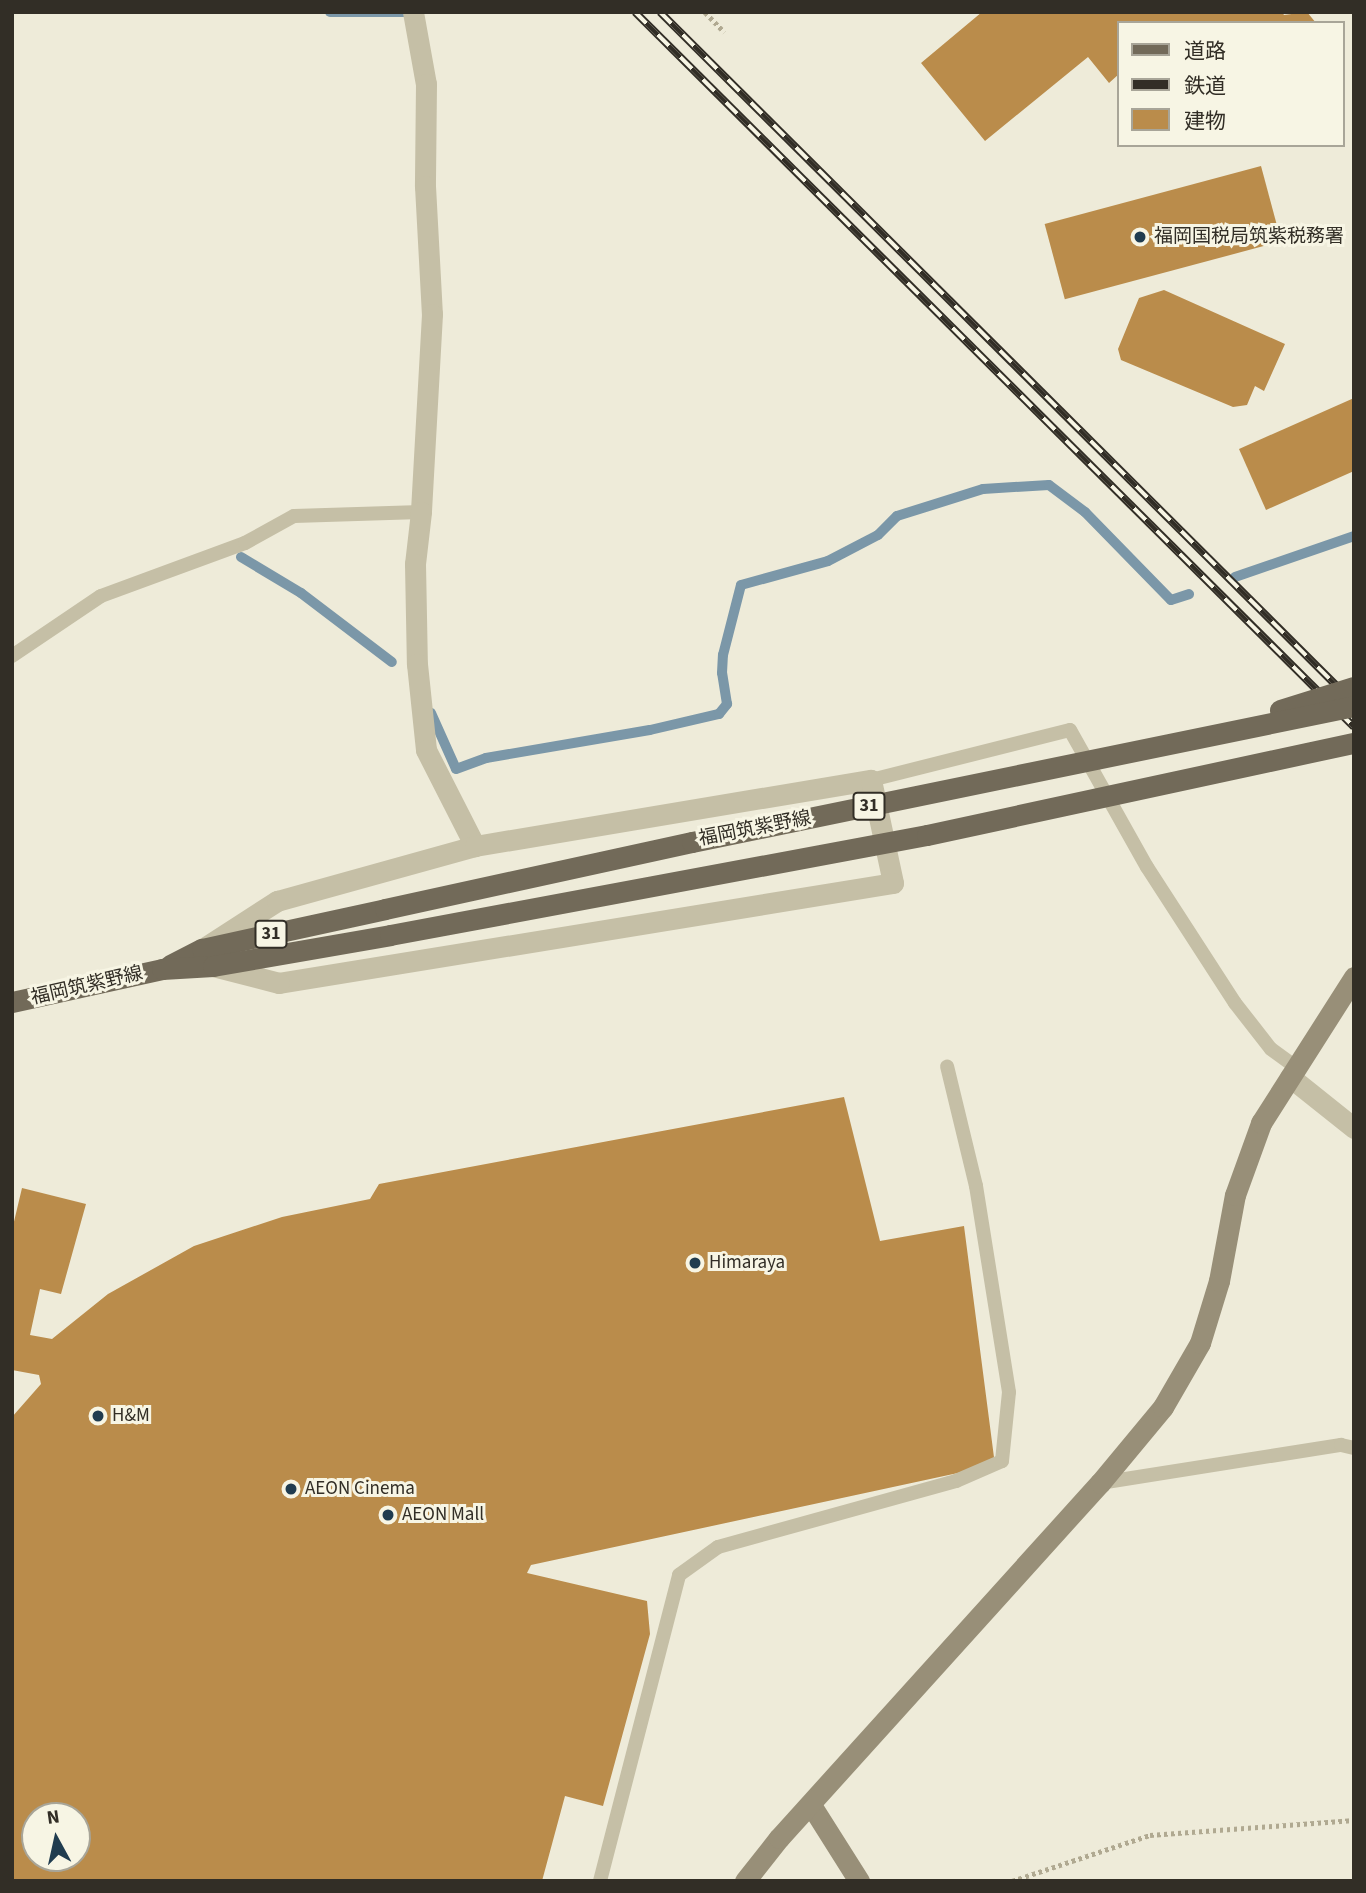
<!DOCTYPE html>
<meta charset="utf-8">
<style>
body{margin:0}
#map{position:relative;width:1366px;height:1893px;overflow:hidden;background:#eeebd9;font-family:"Source Sans 3","Noto Sans JP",sans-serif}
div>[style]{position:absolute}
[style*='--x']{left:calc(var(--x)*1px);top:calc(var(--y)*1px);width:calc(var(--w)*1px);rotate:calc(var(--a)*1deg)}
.stream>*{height:10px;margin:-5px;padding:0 5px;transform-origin:5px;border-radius:5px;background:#7b97a8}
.building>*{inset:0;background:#ba8c4b;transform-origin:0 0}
.path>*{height:4.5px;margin-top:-2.25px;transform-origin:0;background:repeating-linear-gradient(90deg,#b0a991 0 3.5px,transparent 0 7px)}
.lane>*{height:14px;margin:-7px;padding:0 7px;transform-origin:7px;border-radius:7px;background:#c5bfa6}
.street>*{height:21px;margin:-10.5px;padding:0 10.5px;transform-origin:10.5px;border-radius:10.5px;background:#c5bfa6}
.secondary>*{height:21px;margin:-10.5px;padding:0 10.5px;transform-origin:10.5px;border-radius:10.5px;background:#988f78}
.primary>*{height:21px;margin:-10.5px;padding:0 10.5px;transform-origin:10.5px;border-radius:10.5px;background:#726a59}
.rail>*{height:8px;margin-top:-4px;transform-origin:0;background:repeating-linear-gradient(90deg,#f7f5e4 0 16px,#322e26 0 32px);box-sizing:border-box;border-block:2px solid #322e26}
.primary-bridge>*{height:21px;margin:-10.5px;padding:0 10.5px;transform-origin:10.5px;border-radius:10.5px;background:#726a59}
.dots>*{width:19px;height:19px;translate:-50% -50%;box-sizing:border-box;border:4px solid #f7f5e4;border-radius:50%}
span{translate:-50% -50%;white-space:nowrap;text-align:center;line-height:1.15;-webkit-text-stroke:6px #f7f5e4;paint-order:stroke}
.shield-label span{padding:2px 5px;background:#f7f5e4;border:2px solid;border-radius:5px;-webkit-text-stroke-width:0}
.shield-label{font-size:18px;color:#322e26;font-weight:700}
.poi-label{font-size:19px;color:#322e26}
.left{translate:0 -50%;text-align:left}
.street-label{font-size:19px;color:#322e26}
.frame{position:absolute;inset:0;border:14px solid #322e26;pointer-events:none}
.legend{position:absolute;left:1117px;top:21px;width:228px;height:126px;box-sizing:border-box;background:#f7f5e4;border:2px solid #a8a598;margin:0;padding:9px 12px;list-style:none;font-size:21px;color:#322e26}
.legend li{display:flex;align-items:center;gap:14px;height:35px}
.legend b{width:35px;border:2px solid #a8a598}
.north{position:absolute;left:21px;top:1802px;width:70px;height:70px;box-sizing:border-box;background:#f7f5e4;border:2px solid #a8a598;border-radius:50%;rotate:352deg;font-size:19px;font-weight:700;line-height:28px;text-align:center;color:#322e26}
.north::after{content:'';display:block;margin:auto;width:24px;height:32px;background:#203c4f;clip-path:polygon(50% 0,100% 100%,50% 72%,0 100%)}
</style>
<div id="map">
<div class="stream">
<i style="--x:330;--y:12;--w:74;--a:0"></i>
<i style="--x:241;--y:557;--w:70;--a:31"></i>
<i style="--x:301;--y:593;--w:114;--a:37.2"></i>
<i style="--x:1235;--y:577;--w:126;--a:-19"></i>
<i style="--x:431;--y:713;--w:61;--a:65.9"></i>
<i style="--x:456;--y:769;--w:32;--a:-20"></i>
<i style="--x:486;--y:758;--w:166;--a:-9.7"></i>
<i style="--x:650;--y:730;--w:71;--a:-13.1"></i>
<i style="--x:719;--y:714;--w:13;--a:-51"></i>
<i style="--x:727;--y:704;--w:31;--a:-99"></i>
<i style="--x:722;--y:673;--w:18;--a:-87"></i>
<i style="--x:723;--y:655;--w:72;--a:-75.6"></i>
<i style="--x:741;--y:585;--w:90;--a:-15.4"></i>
<i style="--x:828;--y:561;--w:56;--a:-27.5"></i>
<i style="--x:878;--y:535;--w:27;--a:-45"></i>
<i style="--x:897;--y:516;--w:90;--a:-17.4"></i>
<i style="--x:983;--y:489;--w:66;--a:-3.5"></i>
<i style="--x:1049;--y:485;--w:45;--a:36.9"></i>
<i style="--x:1085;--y:512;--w:123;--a:45.7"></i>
<i style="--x:1171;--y:600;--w:19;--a:-18"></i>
</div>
<div class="building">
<i style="clip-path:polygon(982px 12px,1282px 12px,1284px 15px,1307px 12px,1316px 23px,1119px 23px,1119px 74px,1109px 83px,1088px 57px,985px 141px,921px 63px)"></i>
<i style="left:1261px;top:166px;width:78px;height:224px;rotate:75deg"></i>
<i style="clip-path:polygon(1164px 290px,1285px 344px,1264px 391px,1255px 386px,1247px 405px,1233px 407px,1121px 360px,1118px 349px,1139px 298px)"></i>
<i style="clip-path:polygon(1354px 398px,1354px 471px,1266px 510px,1239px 449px)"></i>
<i style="clip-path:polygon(evenodd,844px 1097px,880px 1241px,964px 1226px,995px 1465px,531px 1565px,527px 1573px,647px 1601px,650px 1634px,603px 1806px,565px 1796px,542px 1881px,12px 1881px,12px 1417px,41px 1384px,39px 1375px,12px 1370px,12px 1230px,22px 1188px,86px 1204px,61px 1294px,40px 1289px,30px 1335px,52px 1339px,108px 1294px,194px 1246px,282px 1217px,370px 1199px,379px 1184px,844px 1097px,35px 1816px,77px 1816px,77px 1858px,35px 1858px,35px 1816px)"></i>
</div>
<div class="path">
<i style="--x:705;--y:12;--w:28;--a:46"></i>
<i style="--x:1012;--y:1881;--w:145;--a:-18.4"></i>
<i style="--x:1150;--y:1835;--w:205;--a:-4.2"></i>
</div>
<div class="lane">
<i style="--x:12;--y:656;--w:107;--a:-34"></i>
<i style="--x:101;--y:596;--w:153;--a:-20.2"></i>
<i style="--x:245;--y:543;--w:56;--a:-28.9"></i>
<i style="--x:294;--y:516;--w:127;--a:-1.8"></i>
<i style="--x:871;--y:780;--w:205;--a:-14.1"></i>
<i style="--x:1070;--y:730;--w:157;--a:60.7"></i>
<i style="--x:1147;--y:867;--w:162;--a:57.1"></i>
<i style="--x:1235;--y:1003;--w:58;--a:52"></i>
<i style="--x:1271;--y:1049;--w:31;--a:36"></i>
<i style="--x:1100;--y:1483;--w:244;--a:-9"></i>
<i style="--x:1341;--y:1445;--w:13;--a:13"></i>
<i style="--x:600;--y:1881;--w:316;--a:-75.5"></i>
<i style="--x:679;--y:1575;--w:48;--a:-35.7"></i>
<i style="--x:718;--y:1547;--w:247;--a:-15.5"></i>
<i style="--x:956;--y:1481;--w:50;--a:-23.5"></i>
<i style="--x:1002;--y:1461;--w:69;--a:-84.2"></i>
<i style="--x:1009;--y:1392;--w:209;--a:-99.1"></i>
<i style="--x:976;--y:1186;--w:123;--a:-103.6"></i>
</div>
<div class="street">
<i style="--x:413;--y:12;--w:73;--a:79.8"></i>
<i style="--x:426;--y:84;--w:102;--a:90.6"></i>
<i style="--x:425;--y:186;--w:128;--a:86.9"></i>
<i style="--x:432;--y:314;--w:198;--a:93.2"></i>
<i style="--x:421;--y:512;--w:52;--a:96.6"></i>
<i style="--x:415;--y:564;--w:100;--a:88.9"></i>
<i style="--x:417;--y:664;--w:86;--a:84"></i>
<i style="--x:426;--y:750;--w:108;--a:63"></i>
<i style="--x:204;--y:948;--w:87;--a:-32.8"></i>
<i style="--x:277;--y:901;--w:205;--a:-15.5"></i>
<i style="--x:475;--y:846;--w:401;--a:-9.5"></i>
<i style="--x:871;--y:780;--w:105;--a:77.9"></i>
<i style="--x:893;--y:883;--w:622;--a:170.75"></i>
<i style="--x:279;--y:983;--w:68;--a:-165.6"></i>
<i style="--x:1290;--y:1077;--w:82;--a:38.6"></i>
</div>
<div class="secondary">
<i style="--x:811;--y:1805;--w:90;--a:57.7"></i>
<i style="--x:745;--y:1881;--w:55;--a:-51.7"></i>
<i style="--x:779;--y:1838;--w:479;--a:-47.9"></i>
<i style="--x:1100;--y:1483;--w:99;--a:-50.3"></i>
<i style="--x:1163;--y:1407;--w:74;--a:-60"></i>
<i style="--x:1200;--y:1343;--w:65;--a:-73"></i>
<i style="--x:1219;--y:1281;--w:87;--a:-79.5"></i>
<i style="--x:1235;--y:1195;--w:77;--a:-70.1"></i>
<i style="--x:1261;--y:1123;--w:173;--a:-57.5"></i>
</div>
<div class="primary">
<i style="--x:170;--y:965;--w:36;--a:-27"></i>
<i style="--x:202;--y:949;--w:187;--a:-12.3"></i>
<i style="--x:12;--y:1002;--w:154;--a:-12.4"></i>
<i style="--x:162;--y:969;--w:51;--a:-3.4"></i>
<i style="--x:213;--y:966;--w:180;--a:-9.9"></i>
</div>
<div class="rail">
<i style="--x:635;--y:12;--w:1014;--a:44.84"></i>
<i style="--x:660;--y:12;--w:979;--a:44.88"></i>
</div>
<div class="primary-bridge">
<i style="--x:1280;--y:710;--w:77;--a:-17.3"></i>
<i style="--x:385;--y:909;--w:314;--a:-12.3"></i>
<i style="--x:692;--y:842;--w:676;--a:-11.61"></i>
<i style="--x:390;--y:935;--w:546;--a:-10.55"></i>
<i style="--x:927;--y:835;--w:437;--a:-12.2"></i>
</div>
<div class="dots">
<i style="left:1140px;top:237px;background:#203c4f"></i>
<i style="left:695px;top:1263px;background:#203c4f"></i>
<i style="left:98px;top:1416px;background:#203c4f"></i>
<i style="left:291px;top:1489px;background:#203c4f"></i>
<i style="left:388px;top:1515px;background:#203c4f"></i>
</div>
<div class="shield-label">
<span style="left:869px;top:806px">31</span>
<span style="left:271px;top:934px">31</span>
</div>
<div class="poi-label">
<span class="left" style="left:1154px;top:237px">福岡国税局筑紫税務署</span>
<span class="left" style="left:709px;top:1263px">Himaraya</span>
<span class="left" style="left:112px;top:1416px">H&amp;M</span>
<span class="left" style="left:305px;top:1489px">AEON Cinema</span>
<span class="left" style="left:402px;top:1515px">AEON Mall</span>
</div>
<div class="street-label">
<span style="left:755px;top:829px;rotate:-11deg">福岡筑紫野線</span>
<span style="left:87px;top:986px;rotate:-13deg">福岡筑紫野線</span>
</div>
<div class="frame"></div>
<ul class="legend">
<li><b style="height:9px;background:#726a59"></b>道路</li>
<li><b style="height:9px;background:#322e26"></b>鉄道</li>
<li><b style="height:19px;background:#ba8c4b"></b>建物</li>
</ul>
<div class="north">N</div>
</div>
